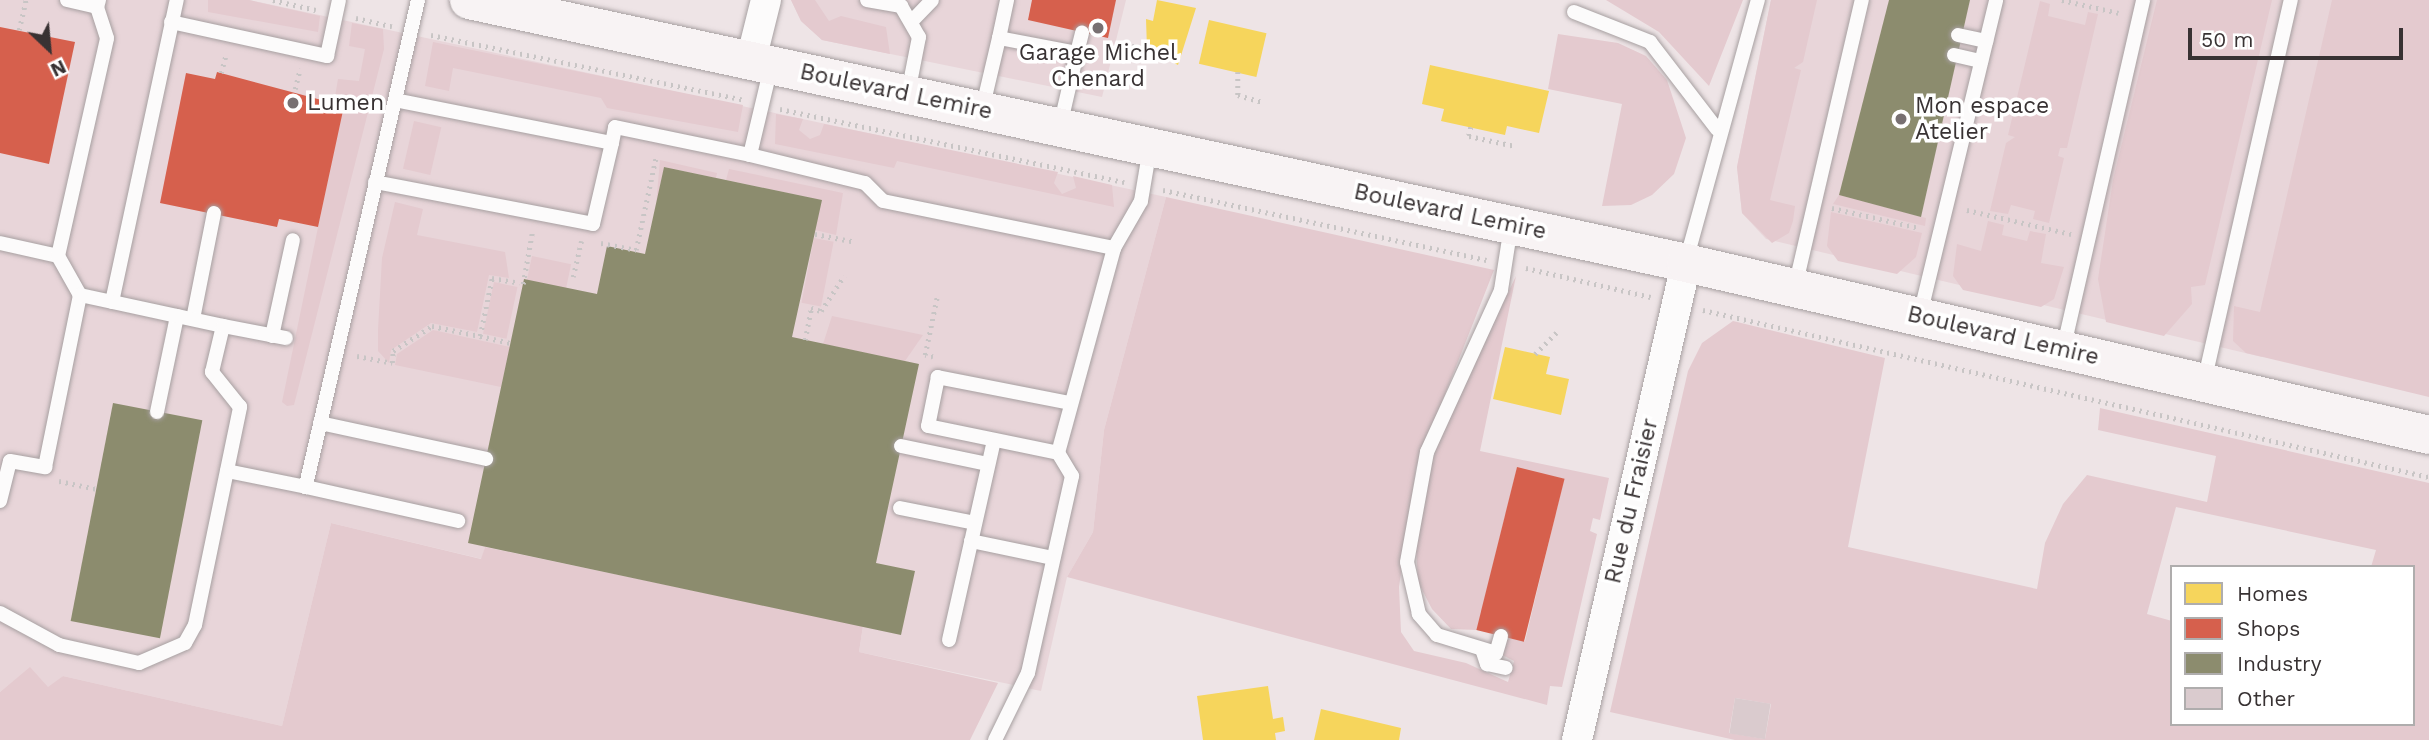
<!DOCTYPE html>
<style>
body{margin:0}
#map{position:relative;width:2429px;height:740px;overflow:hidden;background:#eee4e6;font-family:"Work Sans",sans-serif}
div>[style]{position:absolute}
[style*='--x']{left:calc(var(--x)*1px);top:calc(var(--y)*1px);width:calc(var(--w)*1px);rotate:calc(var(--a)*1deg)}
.built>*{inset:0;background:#e8d5d9}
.green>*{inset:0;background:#e4cacf;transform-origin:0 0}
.homes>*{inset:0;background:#f6d55c;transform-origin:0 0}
.shops>*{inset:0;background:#d6604d;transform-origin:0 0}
.industry>*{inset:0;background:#8c8c6e;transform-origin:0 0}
.building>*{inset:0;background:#dacbce;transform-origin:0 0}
.path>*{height:4.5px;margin-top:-2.25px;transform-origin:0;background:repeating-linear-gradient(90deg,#c8c5c5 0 2px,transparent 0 7px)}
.roads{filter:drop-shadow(0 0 2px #a7a0a1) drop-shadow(0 0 2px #a7a0a1)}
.service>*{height:14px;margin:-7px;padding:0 7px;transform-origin:7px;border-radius:7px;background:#fcfbfb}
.minor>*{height:30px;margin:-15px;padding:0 15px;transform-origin:15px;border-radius:15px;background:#fcfbfb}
.secondary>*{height:38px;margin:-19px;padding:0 19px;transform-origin:19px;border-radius:19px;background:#f8f3f4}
.dots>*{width:19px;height:19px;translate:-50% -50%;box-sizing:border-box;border:4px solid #fff;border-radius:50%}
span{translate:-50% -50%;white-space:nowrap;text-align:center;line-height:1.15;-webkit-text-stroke:7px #fff;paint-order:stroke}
.poi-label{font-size:23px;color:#383233}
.left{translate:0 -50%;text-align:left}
.street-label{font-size:23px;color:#383233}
.legend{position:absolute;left:2170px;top:565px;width:245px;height:161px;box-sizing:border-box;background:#fff;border:2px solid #afadad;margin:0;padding:9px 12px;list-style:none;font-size:21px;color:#383233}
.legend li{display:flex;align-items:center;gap:14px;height:35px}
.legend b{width:35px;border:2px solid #afadad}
.north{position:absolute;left:14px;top:14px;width:70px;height:70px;-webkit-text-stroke:5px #fff;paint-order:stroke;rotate:154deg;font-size:19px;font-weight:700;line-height:28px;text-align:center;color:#383233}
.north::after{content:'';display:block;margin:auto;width:24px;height:32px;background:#383233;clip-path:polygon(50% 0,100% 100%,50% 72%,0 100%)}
.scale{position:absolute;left:2188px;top:28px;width:215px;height:32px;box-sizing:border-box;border:4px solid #383233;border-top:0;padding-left:9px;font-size:21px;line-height:24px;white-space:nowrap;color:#383233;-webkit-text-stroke:5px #fff;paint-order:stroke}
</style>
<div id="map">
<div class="built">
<i style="clip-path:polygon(0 0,249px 0,1166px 197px,1104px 430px,1093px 532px,1067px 577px,1041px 691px,859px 652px,863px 626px,485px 547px,482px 559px,331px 523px,282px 726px,63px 676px,48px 688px,30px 668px,0 692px)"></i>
<i style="clip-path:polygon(791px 0,1126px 0,1102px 97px,822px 40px,801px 21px)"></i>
<i style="clip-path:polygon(1771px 0,2346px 0,2262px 357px,1766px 239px,1742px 213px,1737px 167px)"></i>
</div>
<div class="green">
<i style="clip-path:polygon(208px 0,249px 0,320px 16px,318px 32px,208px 12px)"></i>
<i style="clip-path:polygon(791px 0,815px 0,829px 21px,841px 16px,886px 27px,890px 54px,822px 40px,801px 21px)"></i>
<i style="clip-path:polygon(1606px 0,1743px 0,1709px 86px,1659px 32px)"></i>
<i style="clip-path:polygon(1771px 0,1817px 0,1803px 62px,1794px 68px,1801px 70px,1770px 200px,1795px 206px,1793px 221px,1789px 233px,1772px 243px,1742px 213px,1737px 167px)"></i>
<i style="clip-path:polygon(2157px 0,2272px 0,2205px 285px,2191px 287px,2192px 304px,2164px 336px,2106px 322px,2098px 279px,2113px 180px)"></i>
<i style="clip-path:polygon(2332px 0,2429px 0,2429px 397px,2246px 353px,2233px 341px,2234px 306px,2260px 312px)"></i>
<i style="clip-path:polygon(2040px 1px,2050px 4px,2048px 16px,2085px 25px,2088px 12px,2098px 14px,2067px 148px,2060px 148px,2058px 156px,2064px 158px,2049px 223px,2033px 219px,2035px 211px,2011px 205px,2008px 214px,1990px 211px,2006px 143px,2015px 137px,2008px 135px)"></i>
<i style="clip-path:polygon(352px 23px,383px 29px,384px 49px,294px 405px,287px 406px,282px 402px,343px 106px,334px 103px,338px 79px,359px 81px,365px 49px,349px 46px)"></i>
<i style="clip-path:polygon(1558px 34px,1618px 43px,1646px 56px,1667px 80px,1686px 138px,1674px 174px,1652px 195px,1631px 205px,1602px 206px,1622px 104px,1548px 89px)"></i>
<i style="clip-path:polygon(433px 42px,743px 105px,738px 132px,607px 108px,601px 98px,453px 68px,449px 91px,425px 86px)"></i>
<i style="clip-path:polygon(776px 114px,803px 119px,799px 130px,810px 139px,820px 135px,824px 124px,1058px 172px,1054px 183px,1062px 194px,1076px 188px,1073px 176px,1112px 185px,1114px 207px,897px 161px,894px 168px,775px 144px)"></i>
<i style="left:414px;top:121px;width:28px;height:49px;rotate:13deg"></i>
<i style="clip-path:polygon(660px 160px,717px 173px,716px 178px,664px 167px,656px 205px)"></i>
<i style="clip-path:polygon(729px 169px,843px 193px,836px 235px,815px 230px,821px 200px,726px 180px)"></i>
<i style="clip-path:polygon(1839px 195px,1926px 218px,1925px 226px,1833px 204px)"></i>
<i style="clip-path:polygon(1166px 197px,1494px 270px,1416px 468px,1399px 587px,1401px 632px,1414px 651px,1466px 663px,1508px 682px,1514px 661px,1502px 655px,1508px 638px,1525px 641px,1564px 479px,1517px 468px,1477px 630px,1451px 629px,1432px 609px,1418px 582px,1416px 546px,1422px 494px,1440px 436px,1516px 276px,1480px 451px,1609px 478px,1600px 520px,1593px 518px,1590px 531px,1597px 534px,1562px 687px,1550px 686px,1547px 705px,1067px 577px,1093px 532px,1104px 430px)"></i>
<i style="clip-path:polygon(395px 202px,423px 209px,417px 235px,505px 252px,509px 278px,489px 275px,477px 332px,431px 323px,391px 350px,389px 363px,378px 351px,378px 330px,382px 258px)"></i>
<i style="clip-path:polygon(1831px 212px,1922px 233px,1916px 257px,1897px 274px,1838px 261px,1827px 246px)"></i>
<i style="clip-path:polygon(1988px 221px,2004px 225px,2002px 235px,2027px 241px,2030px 231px,2046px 234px,2041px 263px,2064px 267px,2054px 299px,2041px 307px,1963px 290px,1953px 276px,1957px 244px,1981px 251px)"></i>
<i style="left:814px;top:238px;width:20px;height:66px;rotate:11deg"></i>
<i style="left:532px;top:256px;width:40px;height:25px;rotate:12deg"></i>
<i style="left:494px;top:282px;width:24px;height:53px;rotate:12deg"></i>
<i style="clip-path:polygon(832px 316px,923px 335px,905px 361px,823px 344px)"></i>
<i style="clip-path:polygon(evenodd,1733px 321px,1885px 358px,1848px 547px,2037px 589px,2045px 543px,2063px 504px,2087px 475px,2207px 502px,2216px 456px,2098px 430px,2100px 408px,2429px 483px,2429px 740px,1735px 740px,1610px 712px,1688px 371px,1702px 343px,1733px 321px,2176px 507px,2376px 550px,2371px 567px,2413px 567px,2413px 724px,2172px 724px,2172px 621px,2147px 614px,2176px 507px,1733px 321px,1735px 698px,1771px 704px,1765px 739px,1729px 733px,1735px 698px)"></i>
<i style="clip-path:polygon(433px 330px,510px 347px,501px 387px,395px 365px,397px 354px)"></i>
<i style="clip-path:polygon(331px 523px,481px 559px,485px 547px,863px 626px,859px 652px,998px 683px,970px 740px,0 740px,0 692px,30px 667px,48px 687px,63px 676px,282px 726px)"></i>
</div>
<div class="homes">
<i style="clip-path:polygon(1157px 0,1196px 8px,1178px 65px,1147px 49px,1146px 19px,1153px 21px)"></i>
<i style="left:1209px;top:20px;width:59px;height:45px;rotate:13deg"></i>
<i style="clip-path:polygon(1430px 65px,1549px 91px,1539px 133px,1507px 126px,1505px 135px,1441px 121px,1444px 109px,1422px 104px)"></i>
<i style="clip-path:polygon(1505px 347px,1550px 357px,1546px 374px,1569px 379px,1561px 415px,1493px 399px)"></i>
<i style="clip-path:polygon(1268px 686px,1273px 719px,1283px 717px,1285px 731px,1275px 733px,1276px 740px,1203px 740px,1197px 696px)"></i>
<i style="clip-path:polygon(1321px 709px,1401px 728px,1399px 740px,1314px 740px)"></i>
</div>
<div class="shops">
<i style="clip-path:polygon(1032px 0,1116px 0,1108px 38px,1028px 20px)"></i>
<i style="clip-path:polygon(0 27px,75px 42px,49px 164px,0 153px)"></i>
<i style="clip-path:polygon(217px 72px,344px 106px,318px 227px,279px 219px,277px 227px,160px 203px,186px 73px,215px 79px)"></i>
<i style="left:1517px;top:467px;width:49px;height:168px;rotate:14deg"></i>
</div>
<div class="industry">
<i style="clip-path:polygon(1889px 0,1970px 0,1921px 217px,1839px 195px)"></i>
<i style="clip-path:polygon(664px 167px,822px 200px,792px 337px,919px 364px,876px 563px,915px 571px,901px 635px,468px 543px,524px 279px,597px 294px,607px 246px,645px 254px)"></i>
<i style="left:113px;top:403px;width:91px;height:222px;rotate:11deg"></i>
</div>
<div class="building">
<i style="left:1735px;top:698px;width:36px;height:36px;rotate:9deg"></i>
</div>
<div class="path">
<i style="--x:273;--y:0;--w:44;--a:13.1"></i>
<i style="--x:2062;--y:0;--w:58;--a:12.8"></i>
<i style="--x:356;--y:18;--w:37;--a:13"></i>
<i style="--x:19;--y:30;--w:31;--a:-77"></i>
<i style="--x:431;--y:35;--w:320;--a:11.7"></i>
<i style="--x:1132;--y:46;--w:21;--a:11"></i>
<i style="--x:1238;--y:72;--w:23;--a:90"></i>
<i style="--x:1238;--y:95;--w:25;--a:16"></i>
<i style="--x:221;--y:73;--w:20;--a:-75"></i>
<i style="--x:295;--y:89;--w:21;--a:-76"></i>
<i style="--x:780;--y:109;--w:352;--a:12"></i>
<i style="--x:1471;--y:127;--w:9;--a:103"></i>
<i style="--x:1469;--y:136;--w:47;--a:12.3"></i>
<i style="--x:1163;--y:190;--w:331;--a:12.2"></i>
<i style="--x:1832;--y:208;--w:89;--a:12.9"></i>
<i style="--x:1967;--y:210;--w:107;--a:13"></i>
<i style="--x:815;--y:234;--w:38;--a:11"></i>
<i style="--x:601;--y:243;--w:36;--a:11"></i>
<i style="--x:636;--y:250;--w:95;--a:-77.9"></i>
<i style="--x:1526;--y:268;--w:128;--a:13.1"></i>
<i style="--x:573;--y:277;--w:37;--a:-77"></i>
<i style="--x:523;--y:284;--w:52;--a:-80"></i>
<i style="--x:1703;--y:310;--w:745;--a:12.95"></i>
<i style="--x:480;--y:336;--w:32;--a:13"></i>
<i style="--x:805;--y:340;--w:33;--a:-79"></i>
<i style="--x:811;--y:308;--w:10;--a:17"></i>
<i style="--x:821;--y:311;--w:42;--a:-56.7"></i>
<i style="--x:1535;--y:354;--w:33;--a:-45"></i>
<i style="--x:357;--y:356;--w:36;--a:11"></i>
<i style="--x:392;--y:363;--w:12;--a:-85"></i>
<i style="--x:393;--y:351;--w:46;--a:-32.7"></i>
<i style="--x:432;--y:326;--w:49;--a:11.8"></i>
<i style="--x:480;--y:336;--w:59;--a:-78.3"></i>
<i style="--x:492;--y:278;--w:28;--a:10"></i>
<i style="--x:933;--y:357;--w:8;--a:-166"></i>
<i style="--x:925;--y:355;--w:59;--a:-78.3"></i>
<i style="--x:59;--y:481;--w:38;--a:12"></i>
</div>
<div class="roads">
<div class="service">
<i style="--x:67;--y:0;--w:31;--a:13"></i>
<i style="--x:97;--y:7;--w:7;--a:-74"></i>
<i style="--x:418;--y:0;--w:500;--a:103"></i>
<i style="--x:306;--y:487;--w:156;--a:12.6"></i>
<i style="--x:867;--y:0;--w:35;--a:10"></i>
<i style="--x:901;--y:6;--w:36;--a:60"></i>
<i style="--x:919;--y:37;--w:57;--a:101.1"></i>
<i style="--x:1574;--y:12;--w:82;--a:21.5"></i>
<i style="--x:1650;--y:42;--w:110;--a:52.4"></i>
<i style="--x:171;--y:22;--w:160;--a:12.3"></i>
<i style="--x:327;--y:56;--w:57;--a:-77.9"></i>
<i style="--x:911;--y:22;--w:30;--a:-46"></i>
<i style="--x:1958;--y:35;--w:29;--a:12"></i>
<i style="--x:999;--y:38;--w:39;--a:-78"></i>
<i style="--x:1077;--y:53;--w:21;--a:-76"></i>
<i style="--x:1954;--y:55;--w:28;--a:13"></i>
<i style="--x:982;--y:110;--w:74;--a:-76.7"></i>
<i style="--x:999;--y:38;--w:79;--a:10.9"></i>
<i style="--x:1077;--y:53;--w:75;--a:103.1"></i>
<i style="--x:612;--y:143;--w:16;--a:-79"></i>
<i style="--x:615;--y:127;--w:138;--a:11.7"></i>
<i style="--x:750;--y:155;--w:90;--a:-76.6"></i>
<i style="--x:750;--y:155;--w:118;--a:13.7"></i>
<i style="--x:865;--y:183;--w:25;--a:45"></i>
<i style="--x:883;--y:201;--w:236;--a:11.5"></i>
<i style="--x:1114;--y:248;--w:54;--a:-60.1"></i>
<i style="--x:1141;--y:201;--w:54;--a:-80.4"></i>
<i style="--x:375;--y:182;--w:222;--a:10.9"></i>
<i style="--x:593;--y:224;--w:83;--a:-76.8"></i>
<i style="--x:612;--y:143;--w:221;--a:-168.8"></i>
<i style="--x:0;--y:243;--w:59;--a:12.6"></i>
<i style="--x:58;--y:256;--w:223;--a:-77.3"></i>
<i style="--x:107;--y:38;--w:33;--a:-108"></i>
<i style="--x:58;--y:256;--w:45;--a:60.6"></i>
<i style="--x:1686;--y:261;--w:271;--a:-74.6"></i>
<i style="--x:1795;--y:287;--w:295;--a:-76.9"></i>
<i style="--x:112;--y:302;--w:309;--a:-77.9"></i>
<i style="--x:1920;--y:315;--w:324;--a:-76.4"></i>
<i style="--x:193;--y:319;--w:108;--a:-78.8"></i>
<i style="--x:272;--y:336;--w:98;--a:-77.7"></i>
<i style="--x:2063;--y:350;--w:359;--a:-77.1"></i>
<i style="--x:2204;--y:382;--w:392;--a:-77.2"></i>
<i style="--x:1070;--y:403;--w:135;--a:-168.9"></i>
<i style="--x:938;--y:377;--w:50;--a:101.5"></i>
<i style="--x:928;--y:426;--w:133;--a:11.7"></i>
<i style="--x:1058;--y:453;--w:213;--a:-74.7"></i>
<i style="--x:157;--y:412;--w:98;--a:-78.2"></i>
<i style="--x:320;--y:423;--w:170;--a:12.2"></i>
<i style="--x:901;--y:446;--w:89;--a:11.7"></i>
<i style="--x:227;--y:471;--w:81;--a:11.4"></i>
<i style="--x:0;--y:501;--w:41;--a:-76"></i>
<i style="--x:10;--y:461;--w:36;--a:10"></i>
<i style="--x:45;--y:467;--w:176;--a:-78.5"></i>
<i style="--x:80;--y:295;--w:146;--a:12.2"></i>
<i style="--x:900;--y:508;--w:76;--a:11.3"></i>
<i style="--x:971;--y:541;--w:84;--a:11.7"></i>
<i style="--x:0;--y:613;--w:67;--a:28.5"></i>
<i style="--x:59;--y:645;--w:82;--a:12.7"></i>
<i style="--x:139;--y:663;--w:50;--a:-23.5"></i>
<i style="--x:185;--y:643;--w:21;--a:-61"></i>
<i style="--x:195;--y:625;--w:223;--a:-78.3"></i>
<i style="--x:240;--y:407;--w:45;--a:-128.7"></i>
<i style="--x:212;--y:372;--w:47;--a:-76.6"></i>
<i style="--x:223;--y:326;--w:64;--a:10.8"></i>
<i style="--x:1501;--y:636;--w:18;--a:106"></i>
<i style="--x:1496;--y:653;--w:62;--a:-163"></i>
<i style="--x:1437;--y:635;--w:28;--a:-131"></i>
<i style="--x:1419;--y:614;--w:53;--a:-103"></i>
<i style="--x:1407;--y:562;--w:112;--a:-79.7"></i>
<i style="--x:1427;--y:452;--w:178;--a:-65.4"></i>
<i style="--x:1501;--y:290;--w:65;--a:-81.1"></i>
<i style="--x:949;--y:640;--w:205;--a:-77.3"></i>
<i style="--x:1483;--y:652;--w:13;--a:72"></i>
<i style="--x:1487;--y:664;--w:19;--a:12"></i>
<i style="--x:995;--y:740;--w:75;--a:-63.8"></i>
<i style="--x:1028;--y:673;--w:202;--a:-77.4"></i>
<i style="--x:1072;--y:476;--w:27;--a:-121"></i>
</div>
<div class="minor">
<i style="--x:751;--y:60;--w:62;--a:-76"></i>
<i style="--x:1577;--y:740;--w:489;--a:-77.1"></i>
</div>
<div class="secondary">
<i style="--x:469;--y:0;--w:1245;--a:12.19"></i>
<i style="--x:1686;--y:263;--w:763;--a:13.03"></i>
</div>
</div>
<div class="dots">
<i style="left:1098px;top:28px;background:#787072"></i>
<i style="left:293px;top:103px;background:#787072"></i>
<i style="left:1901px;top:119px;background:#787072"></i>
</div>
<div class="poi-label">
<span style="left:1098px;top:66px">Garage Michel<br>Chenard</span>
<span class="left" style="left:307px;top:103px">Lumen</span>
<span class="left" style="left:1915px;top:119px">Mon espace<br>Atelier</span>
</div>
<div class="street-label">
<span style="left:896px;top:92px;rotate:12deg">Boulevard Lemire</span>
<span style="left:1450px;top:212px;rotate:12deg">Boulevard Lemire</span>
<span style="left:2003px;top:336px;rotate:13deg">Boulevard Lemire</span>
<span style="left:1632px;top:501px;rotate:-77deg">Rue du Fraisier</span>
</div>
<ul class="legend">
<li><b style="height:19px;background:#f6d55c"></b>Homes</li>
<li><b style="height:19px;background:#d6604d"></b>Shops</li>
<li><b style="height:19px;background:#8c8c6e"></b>Industry</li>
<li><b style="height:19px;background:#dacbce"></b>Other</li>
</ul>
<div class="north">N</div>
<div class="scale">50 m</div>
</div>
